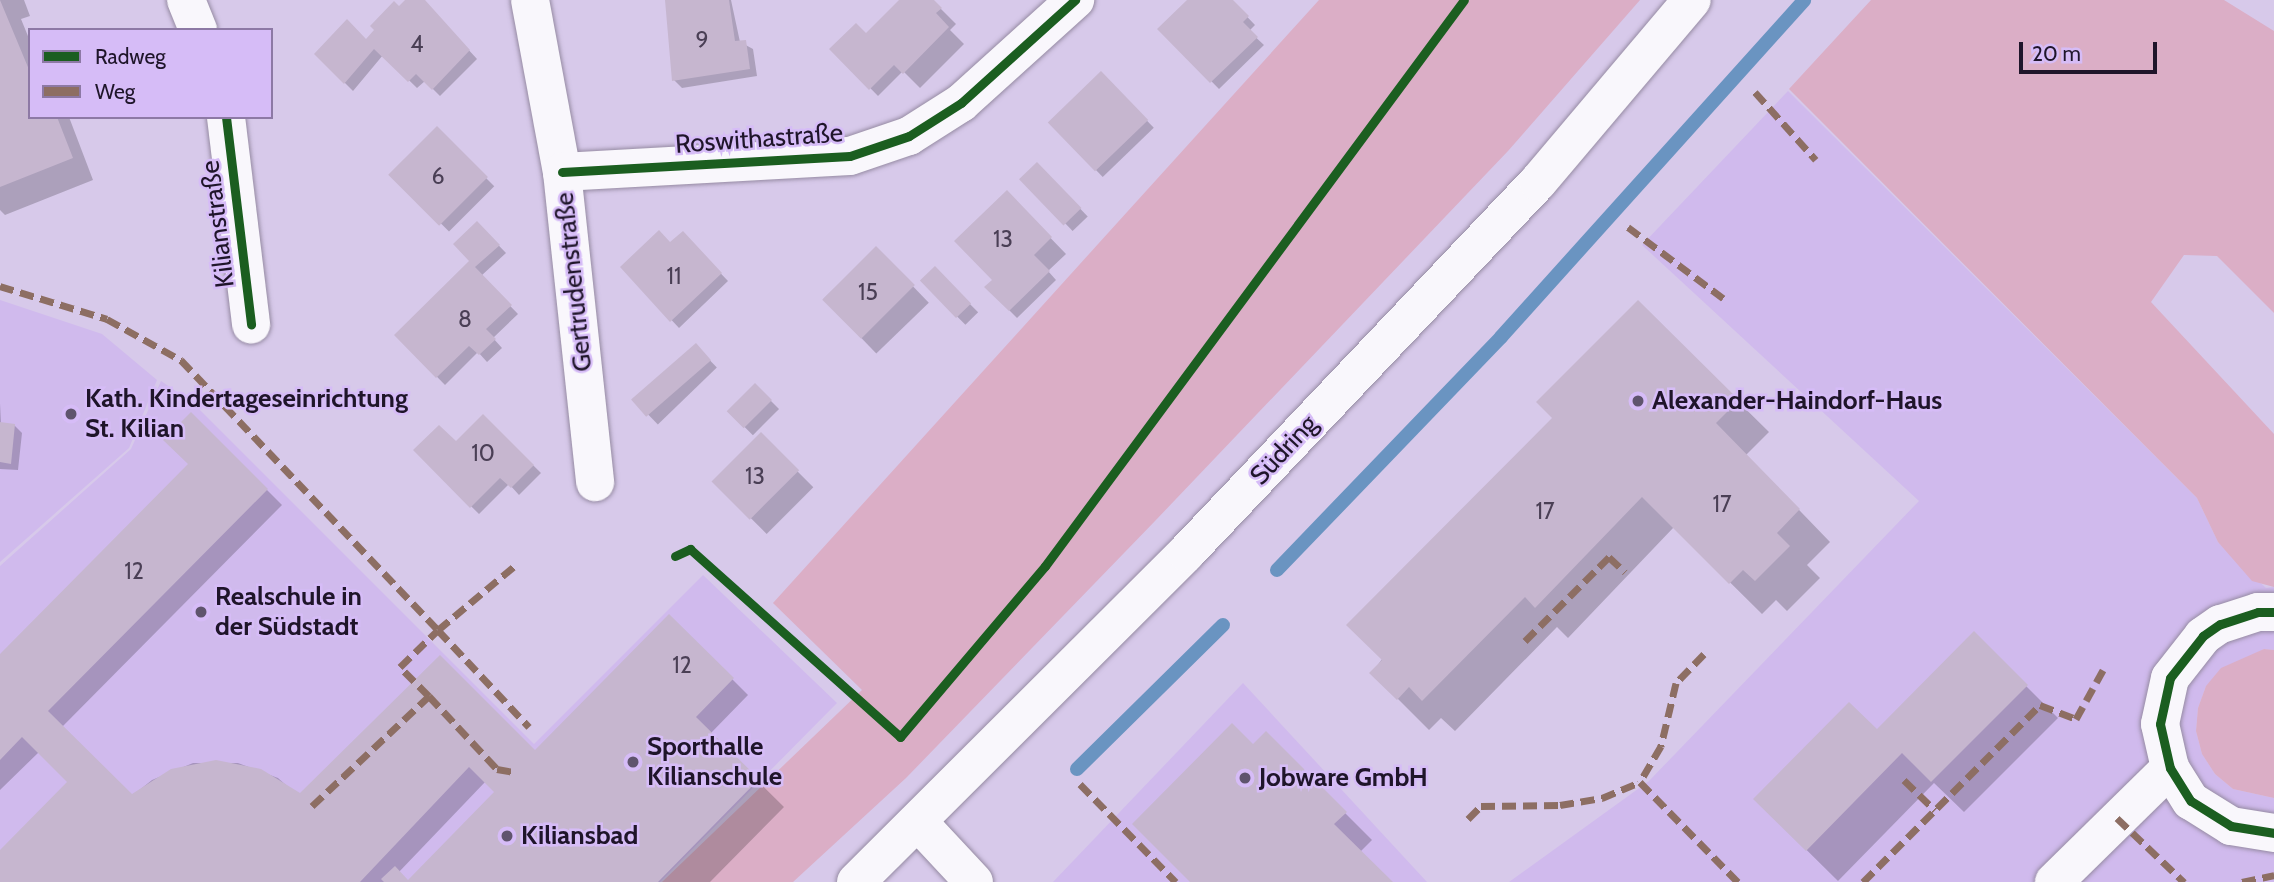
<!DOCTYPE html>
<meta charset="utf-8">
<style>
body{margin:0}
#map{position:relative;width:2274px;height:882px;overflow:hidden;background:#d7c9ea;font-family:Cabin,sans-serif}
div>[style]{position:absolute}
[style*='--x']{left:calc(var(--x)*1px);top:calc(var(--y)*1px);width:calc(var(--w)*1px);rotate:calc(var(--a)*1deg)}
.built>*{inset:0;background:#d0baed}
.green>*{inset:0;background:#dbaec6}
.shadow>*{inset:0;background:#0003;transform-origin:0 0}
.stream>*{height:14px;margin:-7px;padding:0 7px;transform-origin:7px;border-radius:7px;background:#6a94c1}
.building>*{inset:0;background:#c6b6cf;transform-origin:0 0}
.roads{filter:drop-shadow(0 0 2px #968ba3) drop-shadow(0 0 2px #968ba3)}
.street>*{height:38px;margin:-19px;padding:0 19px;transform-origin:19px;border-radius:19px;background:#f9f7fc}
.secondary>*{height:38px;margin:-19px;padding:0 19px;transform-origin:19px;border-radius:19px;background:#f9f7fc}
.quiet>*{height:7px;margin-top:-3.5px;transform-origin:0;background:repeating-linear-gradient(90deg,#8d6e63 0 14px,transparent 0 21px)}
.cycleway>*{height:9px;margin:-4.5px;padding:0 4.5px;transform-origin:4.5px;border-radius:4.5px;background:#1b5e20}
.dots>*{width:19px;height:19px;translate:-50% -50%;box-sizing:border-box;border:4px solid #d6bcf7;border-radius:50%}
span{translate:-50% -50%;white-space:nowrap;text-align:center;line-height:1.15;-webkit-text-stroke:5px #d6bcf7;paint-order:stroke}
.number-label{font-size:23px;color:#4a3f55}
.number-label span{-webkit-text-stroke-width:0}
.street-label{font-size:26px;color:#1f152a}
.poi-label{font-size:26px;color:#1f152a;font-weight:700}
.left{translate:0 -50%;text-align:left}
.legend{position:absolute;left:28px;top:28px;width:245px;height:91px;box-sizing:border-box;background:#d6bcf7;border:2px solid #8d79a5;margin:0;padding:9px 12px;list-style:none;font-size:21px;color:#1f152a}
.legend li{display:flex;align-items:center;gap:14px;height:35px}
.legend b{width:35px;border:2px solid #8d79a5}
.scale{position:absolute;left:2019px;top:42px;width:138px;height:32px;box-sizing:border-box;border:4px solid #1f152a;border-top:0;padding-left:9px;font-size:21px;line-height:24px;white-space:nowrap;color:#1f152a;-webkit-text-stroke:5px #d6bcf7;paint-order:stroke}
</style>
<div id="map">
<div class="built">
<i style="clip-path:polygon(1788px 91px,2197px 498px,2218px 542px,2266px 588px,2274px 587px,2274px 650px,2264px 649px,2206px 686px,2198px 708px,2196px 731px,2202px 754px,2215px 774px,2233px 789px,2274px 798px,2274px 882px,1509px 882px,1649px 781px,1919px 501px,1642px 245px)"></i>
<i style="clip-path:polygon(0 300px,102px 334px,157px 380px,129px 448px,0 562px)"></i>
<i style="clip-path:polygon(161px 381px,192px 402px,534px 744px,703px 575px,837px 703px,660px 882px,0 882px,0 566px,131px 449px)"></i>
<i style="clip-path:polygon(1243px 683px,1427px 882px,1053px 882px)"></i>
</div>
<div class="green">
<i style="clip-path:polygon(1319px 0,1640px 0,1508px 151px,1155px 521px,906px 778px,793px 882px,662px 882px,862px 690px,773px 603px)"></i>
<i style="clip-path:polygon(1871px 0,2224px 0,2274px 31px,2274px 313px,2217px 256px,2184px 255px,2151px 302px,2274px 434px,2274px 587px,2252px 581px,2218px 542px,2197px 498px,1789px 89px)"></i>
<i style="clip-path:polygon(2264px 649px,2274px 650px,2274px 798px,2233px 789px,2215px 774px,2202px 754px,2196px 731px,2198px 708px,2206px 686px,2221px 668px)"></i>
</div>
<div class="shadow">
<i style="clip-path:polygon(0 0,24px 0,30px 16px,21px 19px,30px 41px,30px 117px,69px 117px,93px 180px,5px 215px,0 210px)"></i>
<i style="clip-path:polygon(408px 0,423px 0,477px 59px,440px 96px,425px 81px,417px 88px,383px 55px,353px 91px,316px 54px,366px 41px)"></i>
<i style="clip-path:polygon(666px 0,731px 0,740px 42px,753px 49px,757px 76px,682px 88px,674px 80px)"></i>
<i style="clip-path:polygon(901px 0,932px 0,956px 24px,950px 30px,964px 44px,920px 88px,903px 71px,878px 96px,832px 49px,866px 36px)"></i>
<i style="clip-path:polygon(1189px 0,1231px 0,1255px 25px,1249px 31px,1264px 45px,1219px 89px,1160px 29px)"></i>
<i style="left:1101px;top:73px;width:76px;height:71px;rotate:46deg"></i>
<i style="left:437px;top:129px;width:81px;height:64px;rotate:45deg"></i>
<i style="left:1037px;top:164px;width:73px;height:21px;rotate:46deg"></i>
<i style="clip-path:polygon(1007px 193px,1066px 254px,1048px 271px,1056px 280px,1017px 318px,986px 287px,994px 280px)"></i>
<i style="clip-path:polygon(477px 223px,506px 253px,481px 276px,518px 314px,493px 338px,502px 348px,487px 362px,478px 352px,445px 385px,396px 335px,472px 261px)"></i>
<i style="clip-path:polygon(683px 234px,728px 281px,679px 328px,622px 267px,670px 245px)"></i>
<i style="left:876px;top:248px;width:76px;height:73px;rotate:46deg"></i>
<i style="left:935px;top:269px;width:61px;height:18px;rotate:45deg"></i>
<i style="clip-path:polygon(1638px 303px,1769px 432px,1746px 455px,1830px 542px,1807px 565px,1820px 578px,1787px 611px,1776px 600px,1762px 614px,1674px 527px,1568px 638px,1557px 627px,1455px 731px,1441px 718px,1429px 730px,1372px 673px)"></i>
<i style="left:696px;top:346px;width:30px;height:82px;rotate:46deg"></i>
<i style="left:755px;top:385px;width:34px;height:37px;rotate:45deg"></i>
<i style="clip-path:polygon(0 403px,1px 424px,14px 425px,22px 433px,18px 470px,0 469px)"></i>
<i style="clip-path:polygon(191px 414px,282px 505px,62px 727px,132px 796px,152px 780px,193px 763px,238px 763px,278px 778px,332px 826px,303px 793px,535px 752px,669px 616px,748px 695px,710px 734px,784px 807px,710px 882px,408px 882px,497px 793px,486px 781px,398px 873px,408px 882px,0 882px,0 852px,69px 782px,39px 752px,0 790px,0 657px,190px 464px)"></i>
<i style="clip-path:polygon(483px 416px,541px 473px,519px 495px,509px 484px,479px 514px,415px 451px,456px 444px)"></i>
<i style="left:761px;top:435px;width:74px;height:66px;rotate:45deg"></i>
<i style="clip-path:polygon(1974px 634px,2058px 718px,1964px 812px,1934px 783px,1838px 881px,1755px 799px,1877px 732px)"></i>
<i style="clip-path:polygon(1266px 734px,1372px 840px,1360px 852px,1390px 882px,1192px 882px,1253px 746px)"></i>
</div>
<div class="stream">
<i style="--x:1277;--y:570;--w:323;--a:-46.1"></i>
<i style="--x:1501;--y:337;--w:453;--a:-48"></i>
<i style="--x:1077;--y:769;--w:205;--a:-44.6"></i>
</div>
<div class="building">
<i style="clip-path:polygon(0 0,30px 72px,30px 117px,57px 117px,73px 158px,0 187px)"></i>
<i style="clip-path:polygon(405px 0,425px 0,470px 50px,432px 90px,416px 74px,408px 82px,374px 49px,344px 84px,314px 54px,347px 19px,366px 39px,374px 30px,370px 26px,394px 1px,399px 6px)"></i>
<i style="clip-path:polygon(665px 0,729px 0,735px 41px,746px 40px,750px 69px,672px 81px)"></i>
<i style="clip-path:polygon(899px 0,934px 0,942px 8px,936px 13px,949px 27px,903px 74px,894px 65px,869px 90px,829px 49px,856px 23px,866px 33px)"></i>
<i style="clip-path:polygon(1187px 0,1233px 0,1249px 16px,1243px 22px,1258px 37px,1210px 83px,1157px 29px)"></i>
<i style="left:1101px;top:71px;width:68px;height:74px;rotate:46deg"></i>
<i style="left:437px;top:126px;width:72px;height:69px;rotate:45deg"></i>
<i style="left:1037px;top:162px;width:64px;height:25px;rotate:46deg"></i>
<i style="clip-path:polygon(1007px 190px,1052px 237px,1034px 255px,1050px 271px,1009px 311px,984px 287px,992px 280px,954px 241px)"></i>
<i style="clip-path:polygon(477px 221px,500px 245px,475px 267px,512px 305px,486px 329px,496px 339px,479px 355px,469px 346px,436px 378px,394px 335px,469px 261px,453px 244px)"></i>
<i style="clip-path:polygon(659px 230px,670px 242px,683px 231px,722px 273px,670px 322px,620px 267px)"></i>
<i style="left:876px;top:246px;width:55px;height:76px;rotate:45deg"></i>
<i style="left:935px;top:266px;width:52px;height:21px;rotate:46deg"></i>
<i style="clip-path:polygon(1638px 300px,1739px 400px,1716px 423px,1800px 509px,1777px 533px,1790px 546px,1755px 581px,1743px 570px,1729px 584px,1642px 497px,1535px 608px,1525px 597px,1422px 701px,1409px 687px,1397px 700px,1369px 673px,1382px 660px,1346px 625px,1552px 418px,1536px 402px)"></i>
<i style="left:696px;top:343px;width:23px;height:86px;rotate:49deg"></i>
<i style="left:755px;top:383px;width:24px;height:40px;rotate:45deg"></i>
<i style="clip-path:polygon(191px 412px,268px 489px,48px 711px,132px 794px,171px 769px,216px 760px,261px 769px,300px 793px,440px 655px,535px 750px,669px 614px,734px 678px,696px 717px,759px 779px,658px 882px,384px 882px,381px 879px,395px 866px,408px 880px,494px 792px,469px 767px,360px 882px,0 882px,0 850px,67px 782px,22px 737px,0 760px,0 654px,188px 464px,163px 440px)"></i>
<i style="clip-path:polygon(483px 414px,534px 465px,511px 488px,500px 478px,470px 508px,413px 450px,439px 425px,456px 441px)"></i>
<i style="clip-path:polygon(0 422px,15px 424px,11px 464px,0 462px)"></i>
<i style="left:761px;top:432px;width:54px;height:70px;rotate:45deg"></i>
<i style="clip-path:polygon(1974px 631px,2028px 685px,1931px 782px,1902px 753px,1806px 851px,1753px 799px,1849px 702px,1877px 729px)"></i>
<i style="clip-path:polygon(1232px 723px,1253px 744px,1266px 731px,1347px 812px,1334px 824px,1393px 882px,1190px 882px,1132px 824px)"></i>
</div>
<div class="roads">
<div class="street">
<i style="--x:186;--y:0;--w:32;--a:68"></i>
<i style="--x:530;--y:0;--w:175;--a:79.5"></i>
<i style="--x:562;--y:172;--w:312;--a:83.9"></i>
<i style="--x:226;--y:117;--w:209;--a:83.1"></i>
<i style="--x:562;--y:172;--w:288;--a:-3.2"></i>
<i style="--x:850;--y:156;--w:62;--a:-18.7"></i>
<i style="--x:909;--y:136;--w:62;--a:-32.4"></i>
<i style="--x:961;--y:103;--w:154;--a:-42.1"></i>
<i style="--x:2274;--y:612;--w:16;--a:180"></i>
<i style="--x:2258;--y:612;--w:40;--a:162"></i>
<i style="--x:2220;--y:624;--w:21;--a:145"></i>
<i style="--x:2203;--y:636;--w:53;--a:128.2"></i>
<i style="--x:2170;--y:678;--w:47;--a:102.3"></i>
<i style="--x:2160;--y:724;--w:45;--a:77.2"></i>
<i style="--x:2170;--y:768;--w:39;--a:58"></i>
<i style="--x:2191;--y:801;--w:47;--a:32"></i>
<i style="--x:2231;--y:826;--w:44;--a:9.2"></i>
<i style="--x:918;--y:822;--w:82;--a:47"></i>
<i style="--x:2054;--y:882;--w:163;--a:-44.5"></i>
</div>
<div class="secondary">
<i style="--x:856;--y:882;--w:466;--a:-44.9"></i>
<i style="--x:1186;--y:553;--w:511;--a:-46.51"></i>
<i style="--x:1538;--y:182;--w:238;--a:-49.8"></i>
</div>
</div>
<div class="quiet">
<i style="--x:1755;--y:92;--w:91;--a:48.1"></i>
<i style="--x:1628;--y:227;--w:119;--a:36.8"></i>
<i style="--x:0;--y:286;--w:112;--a:17.1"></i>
<i style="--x:107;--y:319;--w:85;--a:29"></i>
<i style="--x:181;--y:360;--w:373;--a:46.4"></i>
<i style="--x:438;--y:630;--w:104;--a:-39.9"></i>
<i style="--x:1525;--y:641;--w:119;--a:-45"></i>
<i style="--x:1609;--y:557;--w:22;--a:43"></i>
<i style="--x:1704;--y:654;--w:40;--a:134"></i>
<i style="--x:1676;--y:683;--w:65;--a:103.4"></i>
<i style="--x:1661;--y:746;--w:42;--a:120.3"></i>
<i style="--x:1640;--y:782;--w:140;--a:45.6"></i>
<i style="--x:429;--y:696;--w:100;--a:47"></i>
<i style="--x:497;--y:769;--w:17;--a:10"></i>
<i style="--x:1904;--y:780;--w:43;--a:44.1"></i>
<i style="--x:1080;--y:784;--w:137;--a:45.6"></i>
<i style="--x:312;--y:806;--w:161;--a:-43.2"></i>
<i style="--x:429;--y:696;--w:41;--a:-135"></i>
<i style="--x:400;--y:667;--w:53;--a:-44.2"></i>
<i style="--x:438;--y:630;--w:133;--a:46.8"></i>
<i style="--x:2117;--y:818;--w:93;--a:43.7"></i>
<i style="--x:1468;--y:819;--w:18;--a:-45"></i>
<i style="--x:1481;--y:806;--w:79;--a:-0.7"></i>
<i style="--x:1560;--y:805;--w:43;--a:-9.5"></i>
<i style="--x:1602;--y:798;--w:41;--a:-22.8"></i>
<i style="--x:1863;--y:882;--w:250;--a:-45"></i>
<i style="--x:2040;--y:705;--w:39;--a:21"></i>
<i style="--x:2076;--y:719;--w:56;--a:-61.1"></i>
<i style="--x:2242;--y:882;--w:33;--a:-12"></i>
</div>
<div class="cycleway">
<i style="--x:226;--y:117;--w:209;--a:83.1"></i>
<i style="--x:562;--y:172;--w:288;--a:-3.2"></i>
<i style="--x:850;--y:156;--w:62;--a:-18.7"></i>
<i style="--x:909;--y:136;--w:62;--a:-32.4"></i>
<i style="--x:961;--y:103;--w:154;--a:-42.1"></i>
<i style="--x:675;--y:556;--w:17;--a:-25"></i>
<i style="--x:690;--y:549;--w:282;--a:41.8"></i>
<i style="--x:900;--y:737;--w:224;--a:-49.7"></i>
<i style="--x:1045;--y:566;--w:704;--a:-53.49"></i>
<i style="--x:2274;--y:612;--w:16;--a:180"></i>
<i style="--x:2258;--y:612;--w:40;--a:162"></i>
<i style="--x:2220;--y:624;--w:21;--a:145"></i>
<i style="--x:2203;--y:636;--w:53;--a:128.2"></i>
<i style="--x:2170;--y:678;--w:47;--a:102.3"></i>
<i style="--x:2160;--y:724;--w:45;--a:77.2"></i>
<i style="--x:2170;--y:768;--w:39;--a:58"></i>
<i style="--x:2191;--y:801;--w:47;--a:32"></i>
<i style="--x:2231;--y:826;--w:44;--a:9.2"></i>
</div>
<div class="dots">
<i style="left:1638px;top:401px;background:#5f546d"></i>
<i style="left:71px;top:414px;background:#5f546d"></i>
<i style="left:201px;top:612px;background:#5f546d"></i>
<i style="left:633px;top:762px;background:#5f546d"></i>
<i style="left:1245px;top:778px;background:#5f546d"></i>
<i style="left:507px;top:836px;background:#5f546d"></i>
</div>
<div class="number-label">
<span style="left:702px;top:40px">9</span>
<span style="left:417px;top:44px">4</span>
<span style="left:438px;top:176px">6</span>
<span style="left:1003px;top:239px">13</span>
<span style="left:674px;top:276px">11</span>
<span style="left:868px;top:292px">15</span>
<span style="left:465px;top:319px">8</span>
<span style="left:483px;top:453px">10</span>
<span style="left:755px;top:476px">13</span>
<span style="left:1722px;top:504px">17</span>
<span style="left:1545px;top:511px">17</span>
<span style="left:134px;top:571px">12</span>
<span style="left:682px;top:665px">12</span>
</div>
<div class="street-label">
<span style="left:759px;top:139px;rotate:-4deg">Roswithastraße</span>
<span style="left:218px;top:224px;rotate:-97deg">Kilianstraße</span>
<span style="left:574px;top:282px;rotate:-96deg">Gertrudenstraße</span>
<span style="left:1284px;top:450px;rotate:-47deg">Südring</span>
</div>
<div class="poi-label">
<span class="left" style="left:85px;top:414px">Kath. Kindertageseinrichtung<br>St. Kilian</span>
<span class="left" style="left:1652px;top:401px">Alexander-Haindorf-Haus</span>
<span class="left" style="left:215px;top:612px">Realschule in<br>der Südstadt</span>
<span class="left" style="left:647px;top:762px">Sporthalle<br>Kilianschule</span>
<span class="left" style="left:1259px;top:778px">Jobware GmbH</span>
<span class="left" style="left:521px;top:836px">Kiliansbad</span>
</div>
<ul class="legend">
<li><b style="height:9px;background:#1b5e20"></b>Radweg</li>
<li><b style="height:9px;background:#8d6e63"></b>Weg</li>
</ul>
<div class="scale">20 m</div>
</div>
